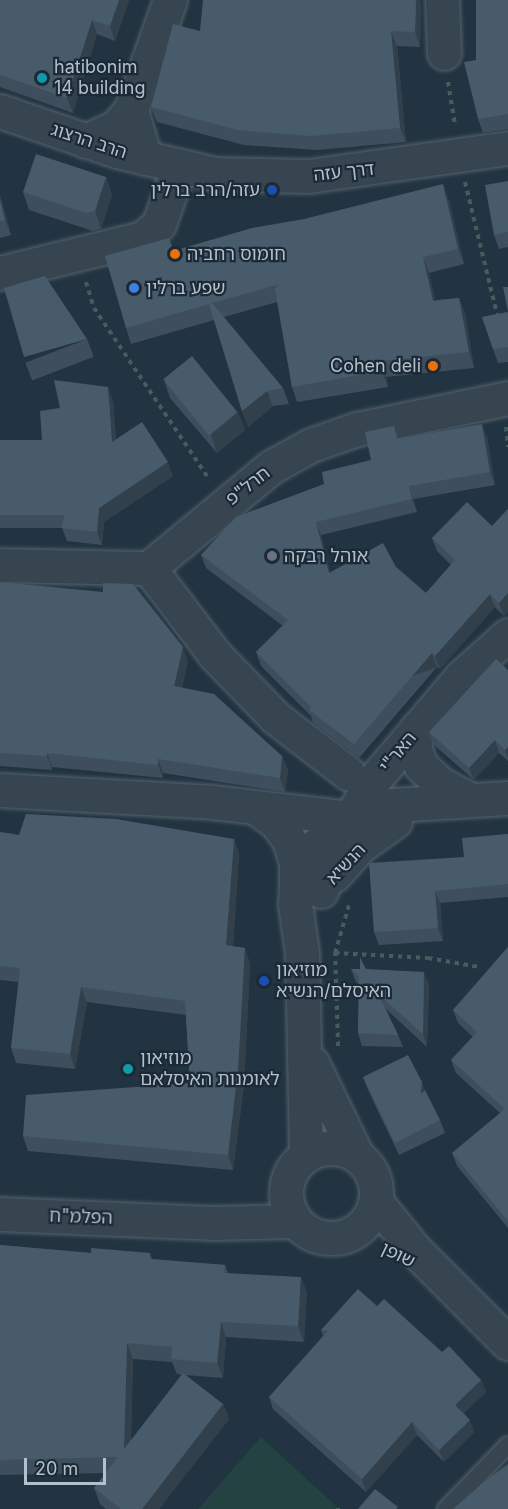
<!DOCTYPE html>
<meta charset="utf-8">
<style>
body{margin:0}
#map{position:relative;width:508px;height:1509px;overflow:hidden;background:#223441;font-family:Inter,"Noto Sans Hebrew",sans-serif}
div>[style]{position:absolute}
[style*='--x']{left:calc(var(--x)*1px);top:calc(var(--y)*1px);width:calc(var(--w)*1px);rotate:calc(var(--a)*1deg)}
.green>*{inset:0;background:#244241}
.path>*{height:4px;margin-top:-2px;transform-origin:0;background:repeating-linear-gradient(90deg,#425e5d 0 4.5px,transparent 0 9px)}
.roads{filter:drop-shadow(0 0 2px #54636e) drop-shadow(0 0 2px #54636e)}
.service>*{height:16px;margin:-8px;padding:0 8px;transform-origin:8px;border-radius:8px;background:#374551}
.minor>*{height:33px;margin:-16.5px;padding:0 16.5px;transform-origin:16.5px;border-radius:16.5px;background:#374551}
.tertiary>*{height:33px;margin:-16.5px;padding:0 16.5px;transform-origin:16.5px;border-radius:16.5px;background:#374551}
.tertiary>.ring{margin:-16.5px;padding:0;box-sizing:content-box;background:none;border:33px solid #374551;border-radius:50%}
.wall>*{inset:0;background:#3e4e5c;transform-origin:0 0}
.shaded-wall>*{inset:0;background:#32404b;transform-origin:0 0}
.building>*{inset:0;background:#485b6b;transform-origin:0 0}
.dots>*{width:16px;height:16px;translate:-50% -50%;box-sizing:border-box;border:3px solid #1b2a36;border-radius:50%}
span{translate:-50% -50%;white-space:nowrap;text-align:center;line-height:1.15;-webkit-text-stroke:4.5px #1b2a36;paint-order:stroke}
.poi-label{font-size:18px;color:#b3c0cb}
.left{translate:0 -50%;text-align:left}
.right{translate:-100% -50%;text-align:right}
.street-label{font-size:18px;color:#b3c0cb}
.scale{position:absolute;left:24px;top:1458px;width:82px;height:27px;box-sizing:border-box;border:3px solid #b3c0cb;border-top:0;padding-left:8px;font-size:18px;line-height:21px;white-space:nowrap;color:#b3c0cb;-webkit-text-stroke:4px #1b2a36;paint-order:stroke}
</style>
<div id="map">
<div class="green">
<i style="clip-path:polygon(261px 1437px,338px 1508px,339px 1509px,198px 1509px)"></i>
</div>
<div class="path">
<i style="--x:448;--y:82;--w:44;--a:80.8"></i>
<i style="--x:465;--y:182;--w:140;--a:76.4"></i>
<i style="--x:86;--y:282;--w:27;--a:73"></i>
<i style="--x:94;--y:308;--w:206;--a:56.1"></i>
<i style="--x:506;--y:427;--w:20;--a:84"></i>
<i style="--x:335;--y:953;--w:93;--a:3.1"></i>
<i style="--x:428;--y:958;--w:52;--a:10"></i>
<i style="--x:338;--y:1046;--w:93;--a:-91.8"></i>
<i style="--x:335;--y:953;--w:50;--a:-73.7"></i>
<i style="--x:338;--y:1509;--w:1;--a:-90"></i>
</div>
<div class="roads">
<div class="service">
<i style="--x:446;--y:1509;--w:89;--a:-45.9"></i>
</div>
<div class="minor">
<i style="--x:442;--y:0;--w:53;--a:87.8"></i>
<i style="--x:145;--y:158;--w:50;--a:-106.3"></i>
<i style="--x:131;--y:110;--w:117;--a:-70.5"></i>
<i style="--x:0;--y:273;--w:147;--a:-13.8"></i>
<i style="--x:143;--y:238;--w:21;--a:-41"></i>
<i style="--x:159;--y:224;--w:60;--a:-70.7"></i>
<i style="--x:0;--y:565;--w:149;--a:1.2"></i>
<i style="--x:149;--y:568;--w:158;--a:-39.6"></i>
<i style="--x:271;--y:467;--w:46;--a:-28.8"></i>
<i style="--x:311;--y:445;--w:49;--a:-19.2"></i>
<i style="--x:357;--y:429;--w:154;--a:-11.6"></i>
<i style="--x:149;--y:568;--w:109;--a:52.8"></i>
<i style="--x:215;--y:655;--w:88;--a:45.9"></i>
<i style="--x:276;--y:718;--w:91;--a:37.4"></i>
<i style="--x:0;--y:790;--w:212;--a:3.2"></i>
<i style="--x:212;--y:802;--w:139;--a:6.6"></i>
</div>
<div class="tertiary">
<i style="--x:0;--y:111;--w:124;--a:18.9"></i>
<i style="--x:117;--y:151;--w:101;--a:13.2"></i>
<i style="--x:215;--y:174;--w:94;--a:1.2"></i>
<i style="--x:309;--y:176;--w:201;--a:-8"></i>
<i style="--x:85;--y:141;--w:34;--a:-24"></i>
<i style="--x:116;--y:127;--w:23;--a:-49"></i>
<i style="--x:417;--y:728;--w:18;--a:99"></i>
<i style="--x:414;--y:746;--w:21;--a:71"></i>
<i style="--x:421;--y:766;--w:28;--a:42"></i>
<i style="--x:442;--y:785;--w:30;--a:27"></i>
<i style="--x:255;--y:807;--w:26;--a:36"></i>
<i style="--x:276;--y:822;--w:22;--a:54"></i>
<i style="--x:289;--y:840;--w:24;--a:73"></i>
<i style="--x:296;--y:863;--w:21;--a:90"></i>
<i style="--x:334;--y:875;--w:39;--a:-48"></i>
<i style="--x:360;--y:846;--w:43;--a:-35.5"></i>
<i style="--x:321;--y:891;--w:55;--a:-69.9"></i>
<i style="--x:340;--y:839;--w:58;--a:-62.1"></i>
<i style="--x:367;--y:788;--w:145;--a:-49.7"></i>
<i style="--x:461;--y:677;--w:63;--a:-41.8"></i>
<i style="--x:312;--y:1063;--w:103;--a:64.2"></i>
<i class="ring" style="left:286px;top:1148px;width:57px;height:57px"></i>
<i style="--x:306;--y:1155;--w:202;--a:-91.1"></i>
<i style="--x:302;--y:953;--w:49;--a:-98.1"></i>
<i style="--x:295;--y:904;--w:20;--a:-87"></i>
<i style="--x:296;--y:884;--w:35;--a:-68"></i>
<i style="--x:309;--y:852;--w:40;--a:-43"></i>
<i style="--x:338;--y:825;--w:58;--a:-20.3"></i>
<i style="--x:392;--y:805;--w:116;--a:-3.5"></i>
<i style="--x:376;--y:1202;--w:60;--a:51"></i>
<i style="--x:414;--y:1249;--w:133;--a:45"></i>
<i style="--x:0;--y:1214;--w:212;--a:2.4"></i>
<i style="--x:212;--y:1223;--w:83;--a:-1.4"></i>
</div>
</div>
<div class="wall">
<i style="clip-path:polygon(0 0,129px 0,115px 41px,97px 34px,73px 113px,0 87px)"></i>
<i style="clip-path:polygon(508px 0,508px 129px,483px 133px,478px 119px,476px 60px)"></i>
<i style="clip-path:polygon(421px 4px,420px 47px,397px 46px,406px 142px,317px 150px,244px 145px,157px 122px,151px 107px,200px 31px)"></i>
<i style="clip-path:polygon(106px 177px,112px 195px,101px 229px,93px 231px,29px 210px,23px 192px)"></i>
<i style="clip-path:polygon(508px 181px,508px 247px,499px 249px,494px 235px)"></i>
<i style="clip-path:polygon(0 195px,11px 235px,0 238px)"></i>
<i style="clip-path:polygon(449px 200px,464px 264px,429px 273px,435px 300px,459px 298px,465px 313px,474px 368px,386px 377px,388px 387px,297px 402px,292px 387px,277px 302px,224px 317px,283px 388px,289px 404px,273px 406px,248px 427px,242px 411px,214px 320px,131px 344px,126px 328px,169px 238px,174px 251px)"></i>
<i style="clip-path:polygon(508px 287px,508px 362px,498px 363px,482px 317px,508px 312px)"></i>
<i style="left:87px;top:339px;width:19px;height:66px;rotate:69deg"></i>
<i style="clip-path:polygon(164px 380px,238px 412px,245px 430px,217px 453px,170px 398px)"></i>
<i style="clip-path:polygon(113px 400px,116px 439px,173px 476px,104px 522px,102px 545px,67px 541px,62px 528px,0 528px,0 440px,42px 440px)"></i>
<i style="clip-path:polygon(394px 426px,398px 439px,487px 437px,495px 485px,413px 499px,417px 512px,321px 535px,330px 573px,396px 567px,426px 593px,451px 565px,437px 551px,432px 538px,492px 526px,508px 509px,508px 612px,504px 616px,495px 607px,440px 669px,437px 667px,359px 758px,313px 723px,311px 716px,261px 666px,256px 652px,283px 626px,206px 568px,201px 555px,324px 484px,371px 460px)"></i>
<i style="clip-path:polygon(0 582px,188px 661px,182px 687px,282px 756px,288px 770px,285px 792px,163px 773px,163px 778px,52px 767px,52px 770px,0 766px)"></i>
<i style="clip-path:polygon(508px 670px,508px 761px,499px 753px,474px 780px,433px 744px,429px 732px)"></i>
<i style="clip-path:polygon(0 832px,19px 835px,234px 839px,239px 854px,233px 946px,250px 963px,244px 1085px,233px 1170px,28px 1151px,23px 1136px,190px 1083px,186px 1015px,87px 1002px,75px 1069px,16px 1063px,11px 1048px,19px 982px,0 980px)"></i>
<i style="clip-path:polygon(508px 834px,508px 897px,440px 903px,443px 941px,379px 945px,374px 932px,464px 857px)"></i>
<i style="clip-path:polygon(508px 947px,508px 1228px,457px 1166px,452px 1153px,500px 1113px,456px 1073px,451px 1060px,473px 1037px,458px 1023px,453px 1010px)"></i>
<i style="clip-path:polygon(351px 969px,366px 969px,429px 984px,427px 1047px,386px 1009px,398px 1035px,403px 1047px,362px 1046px,358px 1033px,359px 985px,356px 982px)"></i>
<i style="clip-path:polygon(363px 1077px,440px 1120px,445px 1133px,399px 1155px,368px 1090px)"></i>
<i style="clip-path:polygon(evenodd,0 1245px,91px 1253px,150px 1253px,152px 1259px,225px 1265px,228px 1273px,307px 1292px,304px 1342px,226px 1337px,223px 1378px,185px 1375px,223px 1404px,229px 1419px,159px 1509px,106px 1509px,100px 1504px,94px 1488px,106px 1473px,0 1475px,0 1245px,133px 1359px,172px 1362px,177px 1374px,182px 1375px,131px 1441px,133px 1359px)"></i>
<i style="clip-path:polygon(377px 1306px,481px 1380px,486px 1392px,464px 1413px,474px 1432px,444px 1462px,417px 1435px,366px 1492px,273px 1409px,269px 1397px,323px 1336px,321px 1330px)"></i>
</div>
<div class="shaded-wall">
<i style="clip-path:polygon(119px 0,129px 0,115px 41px,110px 26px)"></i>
<i style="clip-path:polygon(416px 0,420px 0,421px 4px,420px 47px,415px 32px)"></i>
<i style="clip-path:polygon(92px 20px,97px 34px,73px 113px,67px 98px)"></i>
<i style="clip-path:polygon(391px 31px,397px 46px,406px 142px,400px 128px)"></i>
<i style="clip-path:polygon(106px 177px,112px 195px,101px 229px,95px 211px)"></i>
<i style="clip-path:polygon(443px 184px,449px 200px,464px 264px,458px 249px)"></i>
<i style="clip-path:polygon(0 195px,11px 235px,5px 220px,0 200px)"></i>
<i style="clip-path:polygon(423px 257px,429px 273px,439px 316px,433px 301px)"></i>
<i style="clip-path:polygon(459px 298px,465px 313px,474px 368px,469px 352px)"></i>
<i style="clip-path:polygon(380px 361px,386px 377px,388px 387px,382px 371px)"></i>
<i style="clip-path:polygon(108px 387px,113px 400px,117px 455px,112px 442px)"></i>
<i style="clip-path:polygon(267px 391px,273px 406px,248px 427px,242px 411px)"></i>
<i style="clip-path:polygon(238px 412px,245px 430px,217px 453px,211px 435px)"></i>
<i style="clip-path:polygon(482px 424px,487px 437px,495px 485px,490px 472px)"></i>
<i style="clip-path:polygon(168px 462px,173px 476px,104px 522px,102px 545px,97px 532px,99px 508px)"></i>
<i style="clip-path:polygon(409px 486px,417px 512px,412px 499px)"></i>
<i style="clip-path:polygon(316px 522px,321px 535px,334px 587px,329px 573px)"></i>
<i style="clip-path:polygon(508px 593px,508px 612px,504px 616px,499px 603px)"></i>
<i style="clip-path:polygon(490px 594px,495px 607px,440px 669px,435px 656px)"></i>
<i style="clip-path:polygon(183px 647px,188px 661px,179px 700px,174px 686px)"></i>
<i style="left:432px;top:653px;width:15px;height:120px;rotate:70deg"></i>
<i style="clip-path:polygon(495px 740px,499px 753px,474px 780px,469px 768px)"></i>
<i style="clip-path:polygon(508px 747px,508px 758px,505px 750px)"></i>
<i style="clip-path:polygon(47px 753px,52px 767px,52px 770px,47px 756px)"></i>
<i style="clip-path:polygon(282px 756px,288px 770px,285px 792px,280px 778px)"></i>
<i style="clip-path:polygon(158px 759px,163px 773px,163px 778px,158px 765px)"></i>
<i style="clip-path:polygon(234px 839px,239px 854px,232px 960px,226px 945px)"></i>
<i style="clip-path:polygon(435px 891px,440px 903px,443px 941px,438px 928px)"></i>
<i style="clip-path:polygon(245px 948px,250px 963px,244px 1085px,233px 1170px,228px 1155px)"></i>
<i style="clip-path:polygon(424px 972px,429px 984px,427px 1047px,423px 1034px)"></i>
<i style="clip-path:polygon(81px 987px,87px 1002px,75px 1069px,70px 1054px)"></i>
<i style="clip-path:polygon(422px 1082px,426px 1095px,421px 1094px)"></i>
<i style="clip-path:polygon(301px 1277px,307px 1292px,304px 1342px,298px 1326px)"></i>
<i style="clip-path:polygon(221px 1322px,226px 1337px,223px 1378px,217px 1363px)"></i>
<i style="clip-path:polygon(127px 1343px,133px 1359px,130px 1464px,124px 1449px)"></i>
<i style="clip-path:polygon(481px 1380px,486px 1392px,460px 1417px,455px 1405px)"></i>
<i style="clip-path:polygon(223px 1404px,229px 1419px,159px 1509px,142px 1509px)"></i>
<i style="clip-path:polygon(470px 1420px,474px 1432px,444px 1462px,439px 1450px)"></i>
<i style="clip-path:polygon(412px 1422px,417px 1435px,366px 1492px,362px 1479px)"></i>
</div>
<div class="building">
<i style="clip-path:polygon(0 0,119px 0,110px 26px,92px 20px,67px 98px,0 75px)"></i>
<i style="clip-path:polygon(203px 0,416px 0,415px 32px,391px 31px,400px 128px,311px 136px,238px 130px,151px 107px,173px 24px,200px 31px)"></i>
<i style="clip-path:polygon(476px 0,508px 0,508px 114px,478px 119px,464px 62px,476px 60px)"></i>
<i style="clip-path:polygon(36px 154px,106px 177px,95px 211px,86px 213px,23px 192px)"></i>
<i style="clip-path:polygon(508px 181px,508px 232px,494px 235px,485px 185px)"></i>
<i style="clip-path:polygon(443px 184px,458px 249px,423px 257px,433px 301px,459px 298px,469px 352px,380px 361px,382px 371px,292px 387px,275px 288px,280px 284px,212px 303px,283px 388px,267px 391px,242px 411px,209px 304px,126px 328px,105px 256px,169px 238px,173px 251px,252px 228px,304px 219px)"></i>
<i style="clip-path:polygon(0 200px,5px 220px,0 221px)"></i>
<i style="clip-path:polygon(45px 276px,87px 339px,24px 357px,4px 288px)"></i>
<i style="clip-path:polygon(503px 287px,508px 287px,508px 347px,493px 349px,482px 317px,508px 312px)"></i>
<i style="left:192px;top:356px;width:72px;height:37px;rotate:51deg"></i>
<i style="clip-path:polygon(54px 380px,108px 387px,112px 442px,142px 422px,168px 462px,99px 508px,97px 532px,62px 528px,64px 515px,0 515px,0 440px,42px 440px,40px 411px,60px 408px)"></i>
<i style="clip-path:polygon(482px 424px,490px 472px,409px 486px,412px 499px,316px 522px,329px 573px,383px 543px,396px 567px,426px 593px,455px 560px,432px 538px,467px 502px,492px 526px,508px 509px,508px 593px,499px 603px,490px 594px,435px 656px,432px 653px,354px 744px,309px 710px,311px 707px,256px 652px,288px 620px,201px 555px,236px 517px,324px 484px,322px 472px,371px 460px,365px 432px,394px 426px,397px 439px)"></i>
<i style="clip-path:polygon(0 582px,103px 592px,103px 583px,133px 584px,183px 647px,174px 686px,214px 694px,282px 756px,280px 778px,158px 759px,158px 765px,47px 753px,47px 756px,0 753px)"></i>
<i style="clip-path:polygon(496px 659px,508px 670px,508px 747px,505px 750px,495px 740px,469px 768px,429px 732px)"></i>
<i style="clip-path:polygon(26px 814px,116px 819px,234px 839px,226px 945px,245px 948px,238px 1070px,228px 1155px,23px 1136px,26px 1095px,190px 1083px,185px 1001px,81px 987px,70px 1054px,11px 1048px,20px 968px,0 966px,0 832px,19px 835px)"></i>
<i style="clip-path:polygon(508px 834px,508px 884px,435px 891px,438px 928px,374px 932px,369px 863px,464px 857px,462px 838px)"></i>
<i style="clip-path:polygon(508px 947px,508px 1221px,452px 1153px,505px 1109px,451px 1060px,477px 1032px,453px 1010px)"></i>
<i style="clip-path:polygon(360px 957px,366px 969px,424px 972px,423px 1034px,378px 994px,398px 1035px,358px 1033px,359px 977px,351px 969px,360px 969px)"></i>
<i style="clip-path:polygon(408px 1055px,422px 1082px,421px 1094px,425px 1090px,440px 1120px,395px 1143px,363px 1077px)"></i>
<i style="clip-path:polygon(0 1245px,91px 1253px,91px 1248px,150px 1253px,150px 1259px,225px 1265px,224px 1273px,301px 1277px,298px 1326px,221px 1322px,217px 1363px,171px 1359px,172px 1347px,127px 1343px,124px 1449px,183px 1373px,223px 1404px,142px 1509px,121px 1509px,94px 1488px,118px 1457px,0 1460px)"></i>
<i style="clip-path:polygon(358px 1289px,377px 1306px,384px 1299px,442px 1352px,449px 1346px,481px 1380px,455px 1405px,470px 1420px,439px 1450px,412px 1422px,362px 1479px,269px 1397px,328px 1331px,321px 1330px)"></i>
<i style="clip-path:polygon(508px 1464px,508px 1509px,453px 1509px,484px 1482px)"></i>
<i style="clip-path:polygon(375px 1489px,398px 1507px,396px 1509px,358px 1509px)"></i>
</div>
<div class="dots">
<i style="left:42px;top:78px;background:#0f9aa8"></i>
<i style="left:272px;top:190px;background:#1a4fb4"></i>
<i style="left:175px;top:254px;background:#e8710a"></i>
<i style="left:134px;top:288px;background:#3f7fe0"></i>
<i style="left:433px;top:366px;background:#e8710a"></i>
<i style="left:272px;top:556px;background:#6b7280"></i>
<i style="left:264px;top:981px;background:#1a4fb4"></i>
<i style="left:128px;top:1069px;background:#0f9aa8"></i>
</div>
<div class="poi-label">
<span class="left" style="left:54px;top:78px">hatibonim<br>14 building</span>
<span class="right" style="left:260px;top:190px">עזה/הרב ברלין</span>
<span class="left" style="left:187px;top:254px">חומוס רחביה</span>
<span class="left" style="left:146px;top:288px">שפע ברלין</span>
<span class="right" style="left:421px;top:366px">Cohen deli</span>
<span class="left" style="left:284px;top:556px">אוהל רבקה</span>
<span class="left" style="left:276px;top:981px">מוזיאון<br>האיסלם/הנשיא</span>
<span class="left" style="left:140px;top:1069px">מוזיאון<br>לאומנות האיסלאם</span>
</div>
<div class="street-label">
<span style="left:89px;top:141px;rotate:18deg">הרב הרצוג</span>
<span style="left:344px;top:172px;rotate:-6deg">דרך עזה</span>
<span style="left:248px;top:486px;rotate:-38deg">חרל"פ</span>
<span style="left:398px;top:752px;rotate:-50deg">האר"י</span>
<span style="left:346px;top:864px;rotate:-47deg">הנשיא</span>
<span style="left:81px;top:1217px;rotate:2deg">הפלמ"ח</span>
<span style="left:398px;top:1255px;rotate:26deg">שופן</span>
</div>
<div class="scale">20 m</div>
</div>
